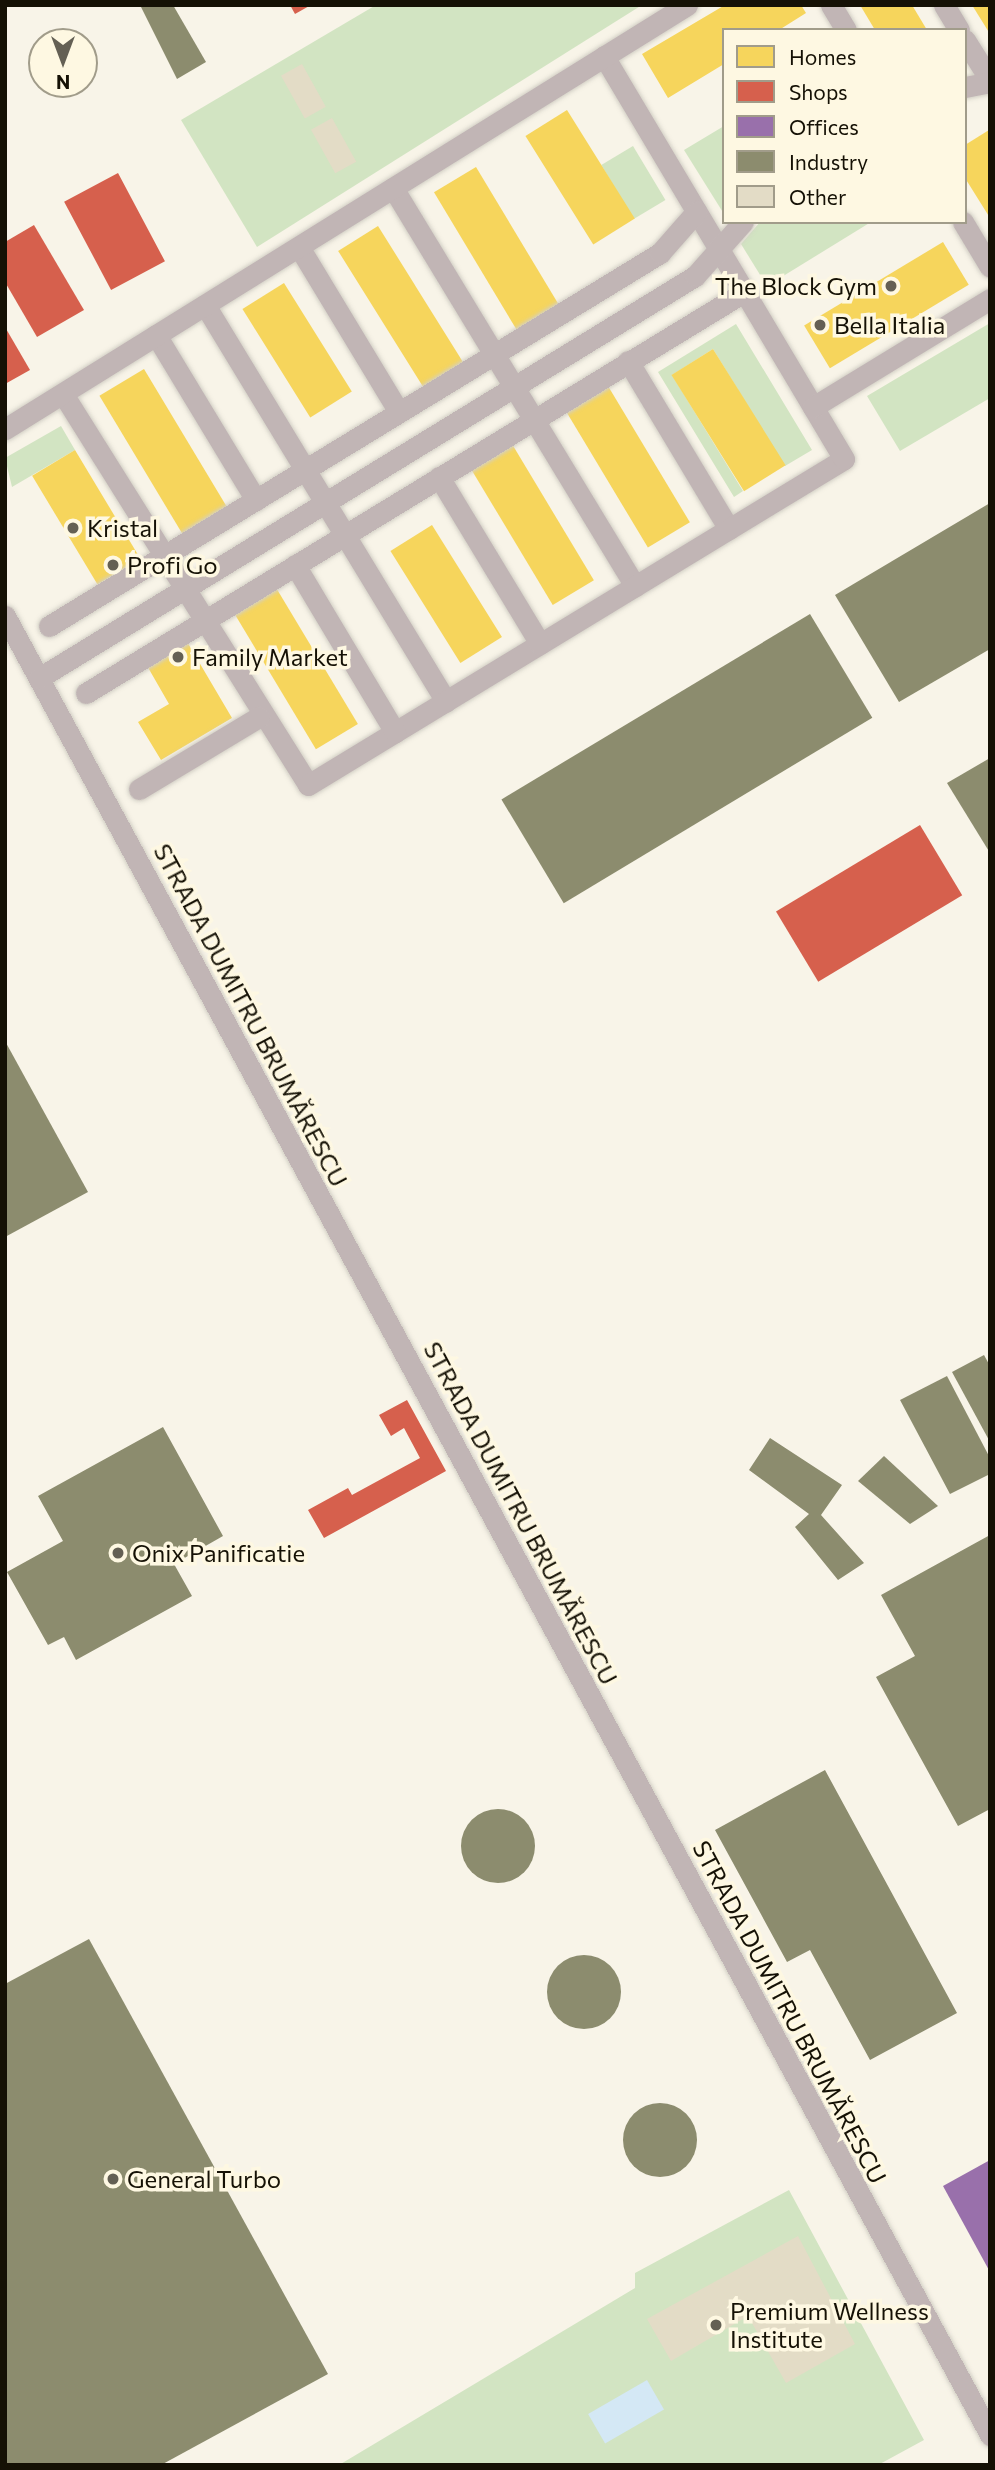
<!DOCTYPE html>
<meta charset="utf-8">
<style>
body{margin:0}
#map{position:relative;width:995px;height:2470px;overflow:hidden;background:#f8f4e8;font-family:Commissioner,sans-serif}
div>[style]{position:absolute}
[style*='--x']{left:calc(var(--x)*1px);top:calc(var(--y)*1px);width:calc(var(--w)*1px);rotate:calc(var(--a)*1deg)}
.green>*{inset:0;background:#d2e4c2;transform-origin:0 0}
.water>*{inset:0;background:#d4e8f5;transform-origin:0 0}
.homes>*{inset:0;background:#f6d55c;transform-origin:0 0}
.shops>*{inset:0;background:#d6604d;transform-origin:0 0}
.offices>*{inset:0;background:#9970ab}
.industry>*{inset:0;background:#8c8c6e;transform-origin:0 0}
.round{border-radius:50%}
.building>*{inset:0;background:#e3dcc6;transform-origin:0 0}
.roads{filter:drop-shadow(0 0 2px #d2cfc5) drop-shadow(0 0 2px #d2cfc5)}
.minor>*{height:21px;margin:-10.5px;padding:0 10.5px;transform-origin:10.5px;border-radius:10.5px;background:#c1b5b5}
.dots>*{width:19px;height:19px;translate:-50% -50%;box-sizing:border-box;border:4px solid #fef8e2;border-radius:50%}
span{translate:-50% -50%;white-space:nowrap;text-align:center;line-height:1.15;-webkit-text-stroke:7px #fef8e2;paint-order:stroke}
.poi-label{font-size:24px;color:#151105}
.right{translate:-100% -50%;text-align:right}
.left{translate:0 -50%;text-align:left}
.street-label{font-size:24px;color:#151105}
.frame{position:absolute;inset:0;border:7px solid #151105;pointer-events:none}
.legend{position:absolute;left:722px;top:28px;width:245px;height:196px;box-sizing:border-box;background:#fef8e2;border:2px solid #a19c8a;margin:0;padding:9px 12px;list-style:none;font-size:21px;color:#151105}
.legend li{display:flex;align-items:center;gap:14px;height:35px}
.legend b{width:35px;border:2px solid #a19c8a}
.north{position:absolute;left:28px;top:28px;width:70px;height:70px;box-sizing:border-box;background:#fef8e2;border:2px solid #a19c8a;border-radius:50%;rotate:180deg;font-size:19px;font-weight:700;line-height:28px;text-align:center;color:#151105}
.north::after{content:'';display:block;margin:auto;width:24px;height:32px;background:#646054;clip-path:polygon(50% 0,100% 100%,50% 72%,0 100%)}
</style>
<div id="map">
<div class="green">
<i style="clip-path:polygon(376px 5px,642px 5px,257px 247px,181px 120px)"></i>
<i style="clip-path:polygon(724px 126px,724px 214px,684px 150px)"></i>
<i style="left:633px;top:146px;width:63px;height:37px;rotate:59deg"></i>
<i style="clip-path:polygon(760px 222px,871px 222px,767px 286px,741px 244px)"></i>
<i style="clip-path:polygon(990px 323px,990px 398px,900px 451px,867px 396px)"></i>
<i style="clip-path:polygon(736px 324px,812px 450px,785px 466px,713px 349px,672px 375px,743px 491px,734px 497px,658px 372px)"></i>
<i style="clip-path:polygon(61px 426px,75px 450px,12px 487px,5px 458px)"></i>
<i style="clip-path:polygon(789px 2190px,924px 2440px,878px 2465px,339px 2465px,635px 2288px,635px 2273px)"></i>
</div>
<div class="water">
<i style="left:647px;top:2380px;width:34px;height:68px;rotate:60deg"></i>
</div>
<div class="homes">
<i style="clip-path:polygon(725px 5px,801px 5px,806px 13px,779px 30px,724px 30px,724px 64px,668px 98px,642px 54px)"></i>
<i style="clip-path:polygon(860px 5px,912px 5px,927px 30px,875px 30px)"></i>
<i style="clip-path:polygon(972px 5px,990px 5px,990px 34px)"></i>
<i style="left:567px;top:110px;width:128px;height:49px;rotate:58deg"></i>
<i style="clip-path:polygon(989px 130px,990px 132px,990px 218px,965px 178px,965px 145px)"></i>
<i style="left:476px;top:167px;width:162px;height:49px;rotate:59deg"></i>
<i style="left:378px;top:226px;width:162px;height:47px;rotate:58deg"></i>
<i style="left:943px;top:242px;width:50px;height:162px;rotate:59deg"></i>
<i style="left:284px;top:283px;width:128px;height:49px;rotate:58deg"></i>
<i style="left:713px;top:349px;width:137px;height:49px;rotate:58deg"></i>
<i style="left:144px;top:369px;width:161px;height:52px;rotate:59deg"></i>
<i style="left:608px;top:386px;width:159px;height:49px;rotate:59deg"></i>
<i style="left:512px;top:444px;width:159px;height:48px;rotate:59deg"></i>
<i style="left:75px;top:450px;width:127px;height:50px;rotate:59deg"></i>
<i style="left:432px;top:525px;width:132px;height:49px;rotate:58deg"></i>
<i style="left:275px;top:586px;width:161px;height:49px;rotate:59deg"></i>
<i style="clip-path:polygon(186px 640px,232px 718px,161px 760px,138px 722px,169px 704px,146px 664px)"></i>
</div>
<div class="shops">
<i style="clip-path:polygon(290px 5px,311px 5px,295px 14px)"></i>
<i style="left:118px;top:173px;width:100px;height:61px;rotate:62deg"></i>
<i style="clip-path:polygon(34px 225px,84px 310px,37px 337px,5px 282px,5px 242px)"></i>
<i style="clip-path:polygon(5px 327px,30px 370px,5px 384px)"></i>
<i style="left:920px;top:825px;width:82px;height:168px;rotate:59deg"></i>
<i style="clip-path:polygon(407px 1400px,446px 1471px,324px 1538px,308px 1510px,348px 1488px,352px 1495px,420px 1458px,404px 1428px,391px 1436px,379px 1415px)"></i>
</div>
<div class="offices">
<i style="clip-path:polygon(990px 2160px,990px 2272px,943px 2186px)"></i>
</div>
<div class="industry">
<i style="clip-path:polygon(140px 5px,173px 5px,206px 62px,177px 79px)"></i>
<i style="clip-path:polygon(990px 503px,990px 649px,899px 702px,835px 595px)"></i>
<i style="left:810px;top:614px;width:121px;height:360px;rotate:59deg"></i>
<i style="clip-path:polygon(990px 758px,990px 853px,947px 783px)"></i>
<i style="clip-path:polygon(5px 1041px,88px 1192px,5px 1237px)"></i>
<i style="clip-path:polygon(984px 1355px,990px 1366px,990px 1442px,952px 1372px)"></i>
<i style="clip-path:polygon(947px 1376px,990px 1458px,990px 1474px,950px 1494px,900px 1400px)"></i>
<i style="clip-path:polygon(163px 1427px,223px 1536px,174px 1564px,192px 1596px,76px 1660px,64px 1637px,48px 1645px,7px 1572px,63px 1541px,38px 1496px)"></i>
<i style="clip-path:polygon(770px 1438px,842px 1485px,821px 1515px,864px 1563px,838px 1580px,795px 1527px,809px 1514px,749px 1470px)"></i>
<i style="clip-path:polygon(884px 1456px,938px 1506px,910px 1524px,858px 1481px)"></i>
<i style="clip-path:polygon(990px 1535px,990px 1809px,958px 1826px,876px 1677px,915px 1656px,881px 1595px)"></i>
<i style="clip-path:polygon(825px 1770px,957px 2013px,870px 2060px,810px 1950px,787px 1962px,715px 1830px)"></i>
<i class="round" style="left:461px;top:1809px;width:74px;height:74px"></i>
<i style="clip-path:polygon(89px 1939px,328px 2374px,161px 2465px,5px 2465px,5px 1984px)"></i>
<i class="round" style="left:547px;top:1955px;width:74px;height:74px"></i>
<i class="round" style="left:623px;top:2103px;width:74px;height:74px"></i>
</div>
<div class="building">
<i style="left:302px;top:64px;width:49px;height:24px;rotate:61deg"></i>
<i style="left:332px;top:118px;width:50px;height:24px;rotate:61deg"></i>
<i style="clip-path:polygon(798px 2236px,855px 2344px,786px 2383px,748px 2316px,671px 2361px,647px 2319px)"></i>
</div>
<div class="roads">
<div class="minor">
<i style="--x:831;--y:5;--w:29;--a:59"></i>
<i style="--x:944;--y:5;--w:29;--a:59"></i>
<i style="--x:965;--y:40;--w:47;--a:58"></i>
<i style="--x:965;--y:87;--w:25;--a:-11"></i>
<i style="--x:393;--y:188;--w:466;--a:58.7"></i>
<i style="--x:963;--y:222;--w:52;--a:59"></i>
<i style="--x:299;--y:247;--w:193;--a:58.8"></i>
<i style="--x:205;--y:305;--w:464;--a:58.7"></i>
<i style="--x:156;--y:335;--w:193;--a:58.8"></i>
<i style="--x:628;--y:361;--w:196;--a:59"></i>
<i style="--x:63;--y:394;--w:461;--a:57.9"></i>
<i style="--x:308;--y:785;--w:627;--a:-31.31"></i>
<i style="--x:844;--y:459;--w:469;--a:-120.8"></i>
<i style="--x:813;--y:407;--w:207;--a:-31.4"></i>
<i style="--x:5;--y:429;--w:803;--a:-31.87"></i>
<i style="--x:439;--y:477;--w:195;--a:58.8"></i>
<i style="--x:295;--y:565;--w:195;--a:59.1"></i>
<i style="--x:5;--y:616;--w:2069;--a:61.56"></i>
<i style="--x:49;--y:626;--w:716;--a:-31.4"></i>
<i style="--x:660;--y:253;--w:55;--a:-48.7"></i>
<i style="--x:39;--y:678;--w:769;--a:-31.5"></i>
<i style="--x:695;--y:276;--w:72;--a:-48.4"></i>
<i style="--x:86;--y:693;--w:771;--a:-31.36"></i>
<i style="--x:139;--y:789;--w:140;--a:-31"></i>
</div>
</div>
<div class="dots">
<i style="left:891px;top:286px;background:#646054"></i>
<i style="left:820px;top:325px;background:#646054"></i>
<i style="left:73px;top:528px;background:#646054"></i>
<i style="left:113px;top:565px;background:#646054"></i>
<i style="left:178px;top:657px;background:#646054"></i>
<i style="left:118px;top:1553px;background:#646054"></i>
<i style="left:113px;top:2179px;background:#646054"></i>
<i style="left:716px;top:2325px;background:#646054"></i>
</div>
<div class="poi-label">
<span class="right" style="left:877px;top:286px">The Block Gym</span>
<span class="left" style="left:834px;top:325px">Bella Italia</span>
<span class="left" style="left:87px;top:528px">Kristal</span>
<span class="left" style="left:127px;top:565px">Profi Go</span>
<span class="left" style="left:192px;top:657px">Family Market</span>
<span class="left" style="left:132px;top:1553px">Onix Panificatie</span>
<span class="left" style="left:127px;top:2179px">General Turbo</span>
<span class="left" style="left:730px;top:2325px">Premium Wellness<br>Institute</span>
</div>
<div class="street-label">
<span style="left:251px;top:1015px;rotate:62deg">STRADA DUMITRU BRUMĂRESCU</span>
<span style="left:521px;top:1513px;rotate:62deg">STRADA DUMITRU BRUMĂRESCU</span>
<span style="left:790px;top:2012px;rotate:62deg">STRADA DUMITRU BRUMĂRESCU</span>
</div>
<div class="frame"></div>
<ul class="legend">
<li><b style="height:19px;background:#f6d55c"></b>Homes</li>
<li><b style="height:19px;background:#d6604d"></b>Shops</li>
<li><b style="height:19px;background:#9970ab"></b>Offices</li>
<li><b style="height:19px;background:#8c8c6e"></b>Industry</li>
<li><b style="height:19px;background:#e3dcc6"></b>Other</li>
</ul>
<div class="north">N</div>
</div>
